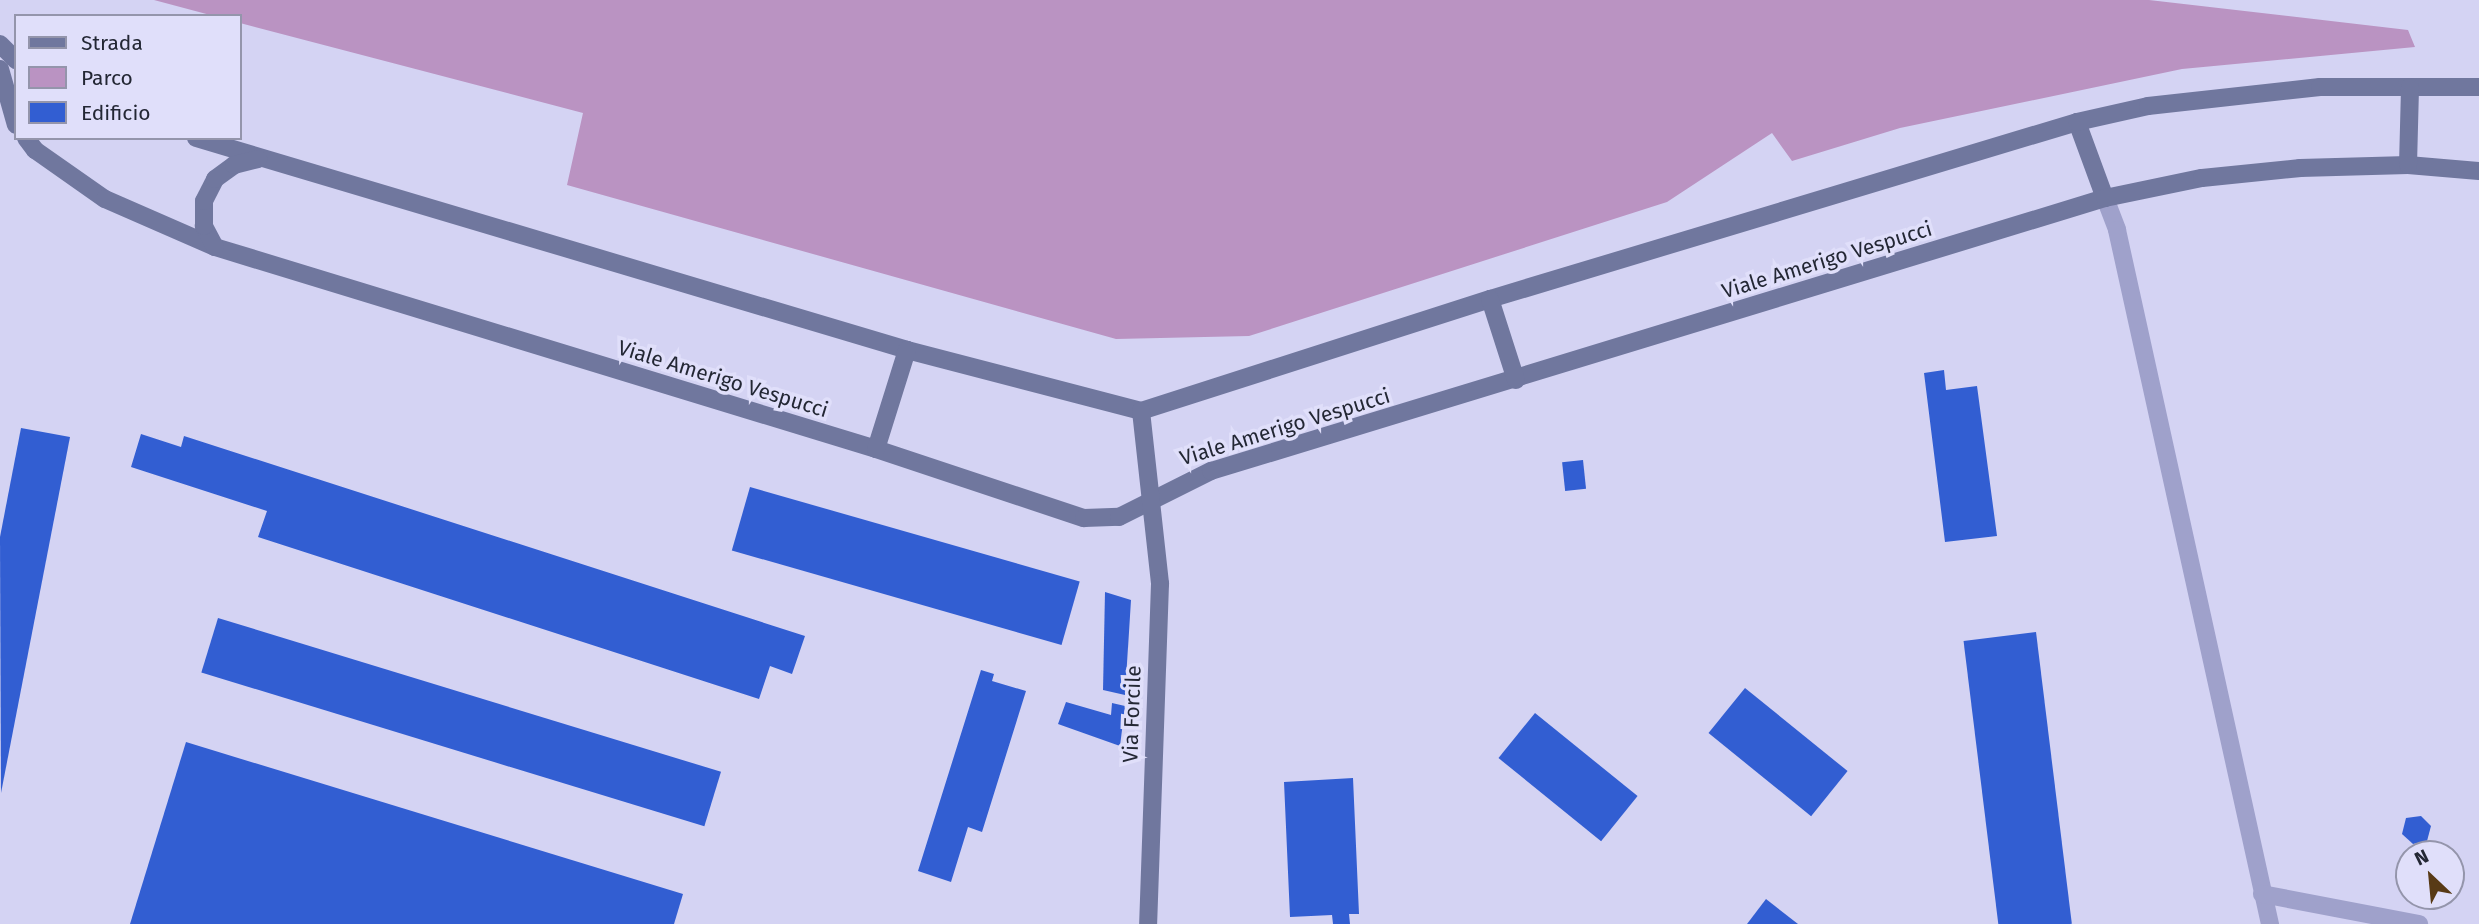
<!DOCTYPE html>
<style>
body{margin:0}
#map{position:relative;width:2479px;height:924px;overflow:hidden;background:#d4d3f3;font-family:"Fira Sans",sans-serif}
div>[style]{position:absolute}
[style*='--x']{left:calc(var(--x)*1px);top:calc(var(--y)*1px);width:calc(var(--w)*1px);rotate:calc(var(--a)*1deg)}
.green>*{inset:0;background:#ba93c2}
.building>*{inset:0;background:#325ed2;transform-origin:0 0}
.street>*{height:18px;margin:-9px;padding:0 9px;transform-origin:9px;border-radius:9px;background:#9fa1cb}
.secondary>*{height:18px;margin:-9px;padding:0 9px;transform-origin:9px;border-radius:9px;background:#70779e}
span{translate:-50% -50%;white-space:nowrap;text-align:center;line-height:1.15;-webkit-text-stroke:7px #e0dffa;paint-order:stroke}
.street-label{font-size:21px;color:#232734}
.legend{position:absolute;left:14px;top:14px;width:228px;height:126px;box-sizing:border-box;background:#e0dffa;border:2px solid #9495ab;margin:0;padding:9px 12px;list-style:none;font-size:21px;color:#232734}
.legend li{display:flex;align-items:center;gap:14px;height:35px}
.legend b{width:35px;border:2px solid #9495ab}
.north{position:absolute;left:2395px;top:840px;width:70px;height:70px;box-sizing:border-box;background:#e0dffa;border:2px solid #9495ab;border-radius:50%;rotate:334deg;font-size:19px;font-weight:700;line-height:28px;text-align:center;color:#232734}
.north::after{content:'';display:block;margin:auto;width:24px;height:32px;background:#583a16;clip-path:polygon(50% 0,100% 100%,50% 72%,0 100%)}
</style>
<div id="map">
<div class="green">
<i style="clip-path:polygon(154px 0,2149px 0,2408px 30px,2415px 47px,2182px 69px,1900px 128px,1792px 161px,1772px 133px,1667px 202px,1249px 336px,1116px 339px,567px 185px,583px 113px,240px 23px,240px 16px,214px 16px)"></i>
</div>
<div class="building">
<i style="clip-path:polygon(1944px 370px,1946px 390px,1977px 386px,1997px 536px,1945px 542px,1924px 373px)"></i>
<i style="clip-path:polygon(21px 428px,70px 437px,1px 793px,0 537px)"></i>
<i style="clip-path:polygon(141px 434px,181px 447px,184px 436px,805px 636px,792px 674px,770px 666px,759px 699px,258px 537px,267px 511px,131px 467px)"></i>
<i style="left:1583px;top:460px;width:29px;height:21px;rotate:84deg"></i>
<i style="left:750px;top:487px;width:343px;height:66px;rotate:16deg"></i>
<i style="clip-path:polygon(1105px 592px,1131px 600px,1125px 695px,1103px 690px)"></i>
<i style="left:218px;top:618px;width:526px;height:57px;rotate:17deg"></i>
<i style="left:2036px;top:632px;width:294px;height:73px;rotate:83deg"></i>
<i style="clip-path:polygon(981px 670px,994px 674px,992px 681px,1026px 691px,982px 832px,968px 827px,951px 882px,918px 871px)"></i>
<i style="left:1745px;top:688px;width:132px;height:58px;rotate:39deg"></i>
<i style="clip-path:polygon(1066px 702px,1111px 715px,1112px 703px,1125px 706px,1120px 746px,1058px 724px)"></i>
<i style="left:1535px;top:713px;width:132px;height:58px;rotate:39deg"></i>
<i style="clip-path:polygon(186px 742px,683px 894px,674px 924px,130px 924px)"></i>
<i style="clip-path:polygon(1353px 778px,1359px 914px,1349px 914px,1350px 924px,1333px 924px,1332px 915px,1290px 917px,1284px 782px)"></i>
<i style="clip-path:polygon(2421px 816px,2431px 826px,2427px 841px,2413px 844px,2402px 834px,2406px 818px)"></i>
<i style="clip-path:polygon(1766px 899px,1798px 924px,1747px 924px)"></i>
</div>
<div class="street">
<i style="--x:2105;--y:198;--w:34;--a:69"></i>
<i style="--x:2117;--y:230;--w:711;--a:77.57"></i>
<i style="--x:2262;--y:894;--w:160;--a:10.8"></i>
</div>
<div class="secondary">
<i style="--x:0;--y:44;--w:23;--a:45"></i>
<i style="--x:0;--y:69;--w:58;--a:74.1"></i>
<i style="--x:2077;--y:122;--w:81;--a:69.8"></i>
<i style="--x:26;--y:138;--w:15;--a:53"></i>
<i style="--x:35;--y:150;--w:85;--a:35"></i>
<i style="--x:105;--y:199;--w:120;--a:23.6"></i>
<i style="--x:215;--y:247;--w:691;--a:16.99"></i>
<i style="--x:876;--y:449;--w:219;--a:18.4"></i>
<i style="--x:1084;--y:518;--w:35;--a:-2"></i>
<i style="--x:1119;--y:517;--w:103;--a:-26.6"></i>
<i style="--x:1211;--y:471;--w:935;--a:-16.98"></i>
<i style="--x:2105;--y:198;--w:99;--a:-11.7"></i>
<i style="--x:2202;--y:178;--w:99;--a:-5.8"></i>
<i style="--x:2300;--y:168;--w:108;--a:-1.6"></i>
<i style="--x:2408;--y:165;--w:71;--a:4.8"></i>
<i style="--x:196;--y:138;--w:742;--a:16.6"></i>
<i style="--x:907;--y:350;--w:242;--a:14.6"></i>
<i style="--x:1141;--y:411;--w:367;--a:-17.8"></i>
<i style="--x:1490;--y:299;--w:613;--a:-16.78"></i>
<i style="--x:2077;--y:122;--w:73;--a:-12.7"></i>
<i style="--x:2148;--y:106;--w:173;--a:-6.3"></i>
<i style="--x:2320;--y:87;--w:159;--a:0"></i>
<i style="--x:2408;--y:165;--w:78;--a:-88.5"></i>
<i style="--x:215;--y:247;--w:24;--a:-118"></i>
<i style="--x:204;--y:226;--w:25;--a:-90"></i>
<i style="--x:204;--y:201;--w:25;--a:-63"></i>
<i style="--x:215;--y:179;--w:24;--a:-36"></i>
<i style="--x:234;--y:165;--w:25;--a:-14"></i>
<i style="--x:1490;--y:299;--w:85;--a:72.2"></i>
<i style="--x:1141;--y:411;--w:174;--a:83.7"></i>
<i style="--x:1160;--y:584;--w:340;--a:92"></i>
<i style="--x:876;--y:449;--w:104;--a:-72.6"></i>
</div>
<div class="street-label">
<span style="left:1827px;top:260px;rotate:-17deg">Viale Amerigo Vespucci</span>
<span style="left:723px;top:379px;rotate:17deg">Viale Amerigo Vespucci</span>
<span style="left:1285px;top:427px;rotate:-17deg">Viale Amerigo Vespucci</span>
<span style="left:1132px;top:714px;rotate:-88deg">Via Forcile</span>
</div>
<ul class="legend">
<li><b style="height:9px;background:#70779e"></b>Strada</li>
<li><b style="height:19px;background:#ba93c2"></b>Parco</li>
<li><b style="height:19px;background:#325ed2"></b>Edificio</li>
</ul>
<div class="north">N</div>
</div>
